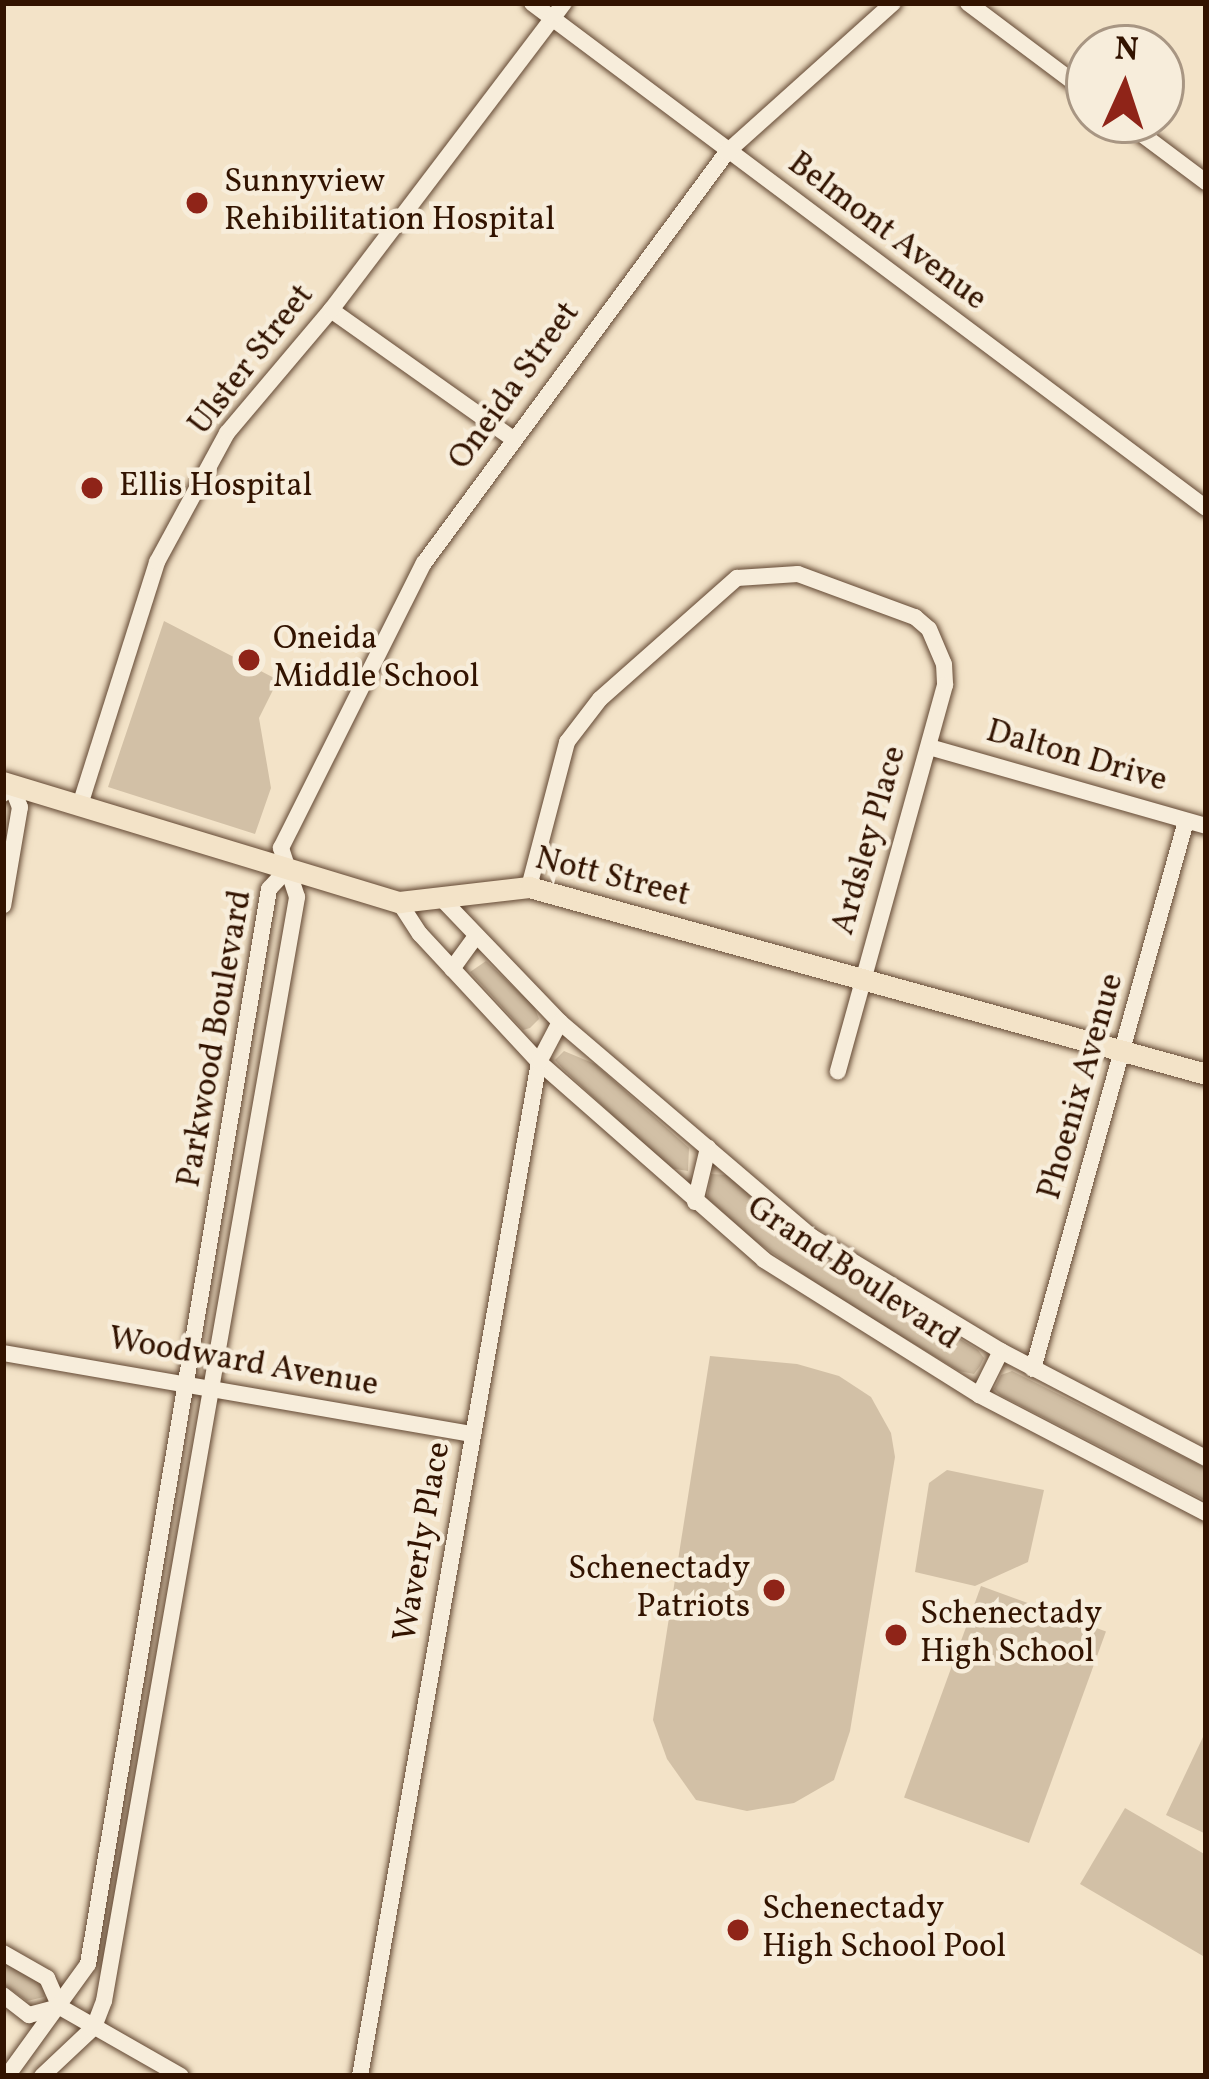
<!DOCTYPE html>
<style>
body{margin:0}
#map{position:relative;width:1209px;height:2079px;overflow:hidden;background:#f3e3c8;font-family:Vollkorn,serif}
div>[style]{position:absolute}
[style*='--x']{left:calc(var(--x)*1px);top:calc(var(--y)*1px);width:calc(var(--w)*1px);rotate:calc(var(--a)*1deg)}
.green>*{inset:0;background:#d2c0a6;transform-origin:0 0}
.roads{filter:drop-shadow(0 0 3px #624732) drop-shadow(0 0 3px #624732)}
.minor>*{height:16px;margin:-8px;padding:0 8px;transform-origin:8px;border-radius:8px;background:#f7eddb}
.major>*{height:21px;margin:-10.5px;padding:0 10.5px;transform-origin:10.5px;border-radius:10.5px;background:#f3e3c8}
.dots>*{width:33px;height:33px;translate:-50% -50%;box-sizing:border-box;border:6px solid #f7eddb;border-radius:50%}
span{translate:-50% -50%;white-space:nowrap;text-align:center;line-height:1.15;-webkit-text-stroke:9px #f7eddb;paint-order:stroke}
.poi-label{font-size:33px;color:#321300}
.left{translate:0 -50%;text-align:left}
.right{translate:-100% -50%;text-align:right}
.street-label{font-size:33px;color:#321300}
.frame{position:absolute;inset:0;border:6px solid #321300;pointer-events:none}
.north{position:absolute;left:1065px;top:24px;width:120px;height:120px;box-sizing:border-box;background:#f7eddb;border:3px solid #a89683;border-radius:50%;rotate:3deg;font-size:33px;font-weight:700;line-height:48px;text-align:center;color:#321300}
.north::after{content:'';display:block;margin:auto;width:42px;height:54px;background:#8f2418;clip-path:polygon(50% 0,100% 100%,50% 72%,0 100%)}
</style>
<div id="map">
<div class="green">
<i style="clip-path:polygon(164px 621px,278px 680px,259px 718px,271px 788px,255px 834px,108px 787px)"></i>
<i style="clip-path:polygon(486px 961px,534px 1006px,539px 1019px,530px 1028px,523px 1030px,470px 972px)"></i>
<i style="clip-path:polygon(564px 1051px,595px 1064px,689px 1148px,688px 1171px,669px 1168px,562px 1068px,555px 1060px)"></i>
<i style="clip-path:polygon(711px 1174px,729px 1175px,815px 1249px,978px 1350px,984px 1358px,980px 1366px,974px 1374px,959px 1371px,831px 1294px,754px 1240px,707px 1198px)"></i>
<i style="clip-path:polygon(710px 1356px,797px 1364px,839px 1376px,871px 1397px,891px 1433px,895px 1457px,850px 1731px,834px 1780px,794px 1803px,747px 1811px,696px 1800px,667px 1759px,653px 1720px)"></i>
<i style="clip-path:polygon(1012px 1371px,1206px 1468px,1206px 1501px,1000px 1395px,994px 1389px,1001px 1375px)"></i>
<i style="clip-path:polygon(947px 1470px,1044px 1490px,1028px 1562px,975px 1586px,915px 1572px,929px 1483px)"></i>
<i style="left:981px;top:1586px;width:133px;height:225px;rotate:20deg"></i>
<i style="clip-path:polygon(1203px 1737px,1206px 1738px,1206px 1834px,1166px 1815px)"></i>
<i style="clip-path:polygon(1125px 1808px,1206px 1855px,1203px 1956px,1080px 1884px)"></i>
<i style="clip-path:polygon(3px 1960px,47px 1988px,44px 1997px,27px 2001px,3px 1984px)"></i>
</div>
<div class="roads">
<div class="minor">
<i style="--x:532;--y:3;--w:842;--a:36.84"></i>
<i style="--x:968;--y:3;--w:151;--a:36.9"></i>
<i style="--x:1123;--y:120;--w:104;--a:36.8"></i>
<i style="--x:331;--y:310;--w:223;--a:35.3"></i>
<i style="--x:929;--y:747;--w:288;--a:15.9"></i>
<i style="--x:3;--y:794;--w:12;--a:-48"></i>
<i style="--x:11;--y:785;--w:24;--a:68"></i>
<i style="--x:20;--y:807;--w:100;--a:99.7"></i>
<i style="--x:80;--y:805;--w:255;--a:-72.4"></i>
<i style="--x:157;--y:562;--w:147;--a:-61.5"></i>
<i style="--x:227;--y:433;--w:161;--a:-49.8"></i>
<i style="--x:331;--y:310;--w:385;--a:-52.8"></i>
<i style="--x:529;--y:887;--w:150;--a:-75.3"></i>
<i style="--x:567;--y:742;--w:54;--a:-52.5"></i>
<i style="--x:600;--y:699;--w:183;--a:-41.5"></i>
<i style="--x:737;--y:578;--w:61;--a:-3.8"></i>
<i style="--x:798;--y:574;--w:125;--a:20.2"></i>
<i style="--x:915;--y:617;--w:18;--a:41"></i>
<i style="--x:929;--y:629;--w:38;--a:67"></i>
<i style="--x:944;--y:664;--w:21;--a:87"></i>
<i style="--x:945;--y:685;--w:401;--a:105.5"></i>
<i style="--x:441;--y:898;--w:172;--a:46.2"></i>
<i style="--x:560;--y:1022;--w:331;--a:40.5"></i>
<i style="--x:812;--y:1237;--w:221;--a:31.1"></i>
<i style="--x:1001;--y:1351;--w:231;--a:27.6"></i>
<i style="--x:399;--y:902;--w:38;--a:57"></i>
<i style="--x:420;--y:934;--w:175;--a:47.1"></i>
<i style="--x:539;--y:1062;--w:300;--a:41.3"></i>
<i style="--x:764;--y:1260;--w:254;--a:32.1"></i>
<i style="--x:979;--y:1395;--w:256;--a:27.5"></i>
<i style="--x:452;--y:969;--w:41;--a:-54"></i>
<i style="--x:695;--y:1202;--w:56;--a:-76.5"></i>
<i style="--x:3;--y:1353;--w:477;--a:9.8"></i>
<i style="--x:1033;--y:1369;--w:569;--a:-74.4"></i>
<i style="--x:979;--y:1395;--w:49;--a:-63.4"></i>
<i style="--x:3;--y:1953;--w:51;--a:29.6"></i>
<i style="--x:47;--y:1978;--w:32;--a:66"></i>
<i style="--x:60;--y:2007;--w:139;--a:29.7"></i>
<i style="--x:3;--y:1995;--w:33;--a:38"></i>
<i style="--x:29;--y:2015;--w:31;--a:-15"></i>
<i style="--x:7;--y:2076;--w:138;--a:-54.1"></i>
<i style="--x:88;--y:1964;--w:1090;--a:-80.44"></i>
<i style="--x:269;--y:889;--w:26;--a:-47"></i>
<i style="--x:42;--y:2076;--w:71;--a:-43.3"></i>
<i style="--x:94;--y:2027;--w:28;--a:-69"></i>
<i style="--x:104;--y:2001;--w:1121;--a:-80.08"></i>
<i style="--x:297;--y:897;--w:52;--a:-108.1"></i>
<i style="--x:281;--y:848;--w:319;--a:-63.4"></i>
<i style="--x:424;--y:563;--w:511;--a:-53.6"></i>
<i style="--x:727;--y:152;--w:223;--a:-41.9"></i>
<i style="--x:360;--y:2076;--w:1030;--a:-79.99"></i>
<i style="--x:539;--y:1062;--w:45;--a:-62.3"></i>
</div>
<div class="major">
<i style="--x:3;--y:782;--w:414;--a:16.9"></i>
<i style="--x:399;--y:902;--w:131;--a:-6.6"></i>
<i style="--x:529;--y:887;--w:702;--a:15.44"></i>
</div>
</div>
<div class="dots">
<i style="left:197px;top:203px;background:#8f2418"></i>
<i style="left:92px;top:488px;background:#8f2418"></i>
<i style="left:249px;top:660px;background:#8f2418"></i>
<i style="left:774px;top:1590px;background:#8f2418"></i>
<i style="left:896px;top:1635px;background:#8f2418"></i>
<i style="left:738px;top:1930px;background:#8f2418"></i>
</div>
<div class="poi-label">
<span class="left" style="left:224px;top:203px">Sunnyview<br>Rehibilitation Hospital</span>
<span class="left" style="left:119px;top:488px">Ellis Hospital</span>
<span class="left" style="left:273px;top:660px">Oneida<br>Middle School</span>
<span class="right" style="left:750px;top:1590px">Schenectady<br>Patriots</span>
<span class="left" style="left:920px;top:1635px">Schenectady<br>High School</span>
<span class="left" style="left:762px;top:1930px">Schenectady<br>High School Pool</span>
</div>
<div class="street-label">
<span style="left:886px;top:233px;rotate:37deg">Belmont Avenue</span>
<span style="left:253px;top:361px;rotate:-52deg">Ulster Street</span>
<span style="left:516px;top:387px;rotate:-54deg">Oneida Street</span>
<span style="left:1076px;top:758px;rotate:16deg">Dalton Drive</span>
<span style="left:871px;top:841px;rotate:-74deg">Ardsley Place</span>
<span style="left:612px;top:879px;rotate:14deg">Nott Street</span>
<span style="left:217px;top:1039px;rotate:-80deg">Parkwood Boulevard</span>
<span style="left:1083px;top:1087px;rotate:-74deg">Phoenix Avenue</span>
<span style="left:852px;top:1275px;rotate:34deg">Grand Boulevard</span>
<span style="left:243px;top:1364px;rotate:10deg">Woodward Avenue</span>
<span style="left:424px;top:1542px;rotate:-80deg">Waverly Place</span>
</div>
<div class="frame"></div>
<div class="north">N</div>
</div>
